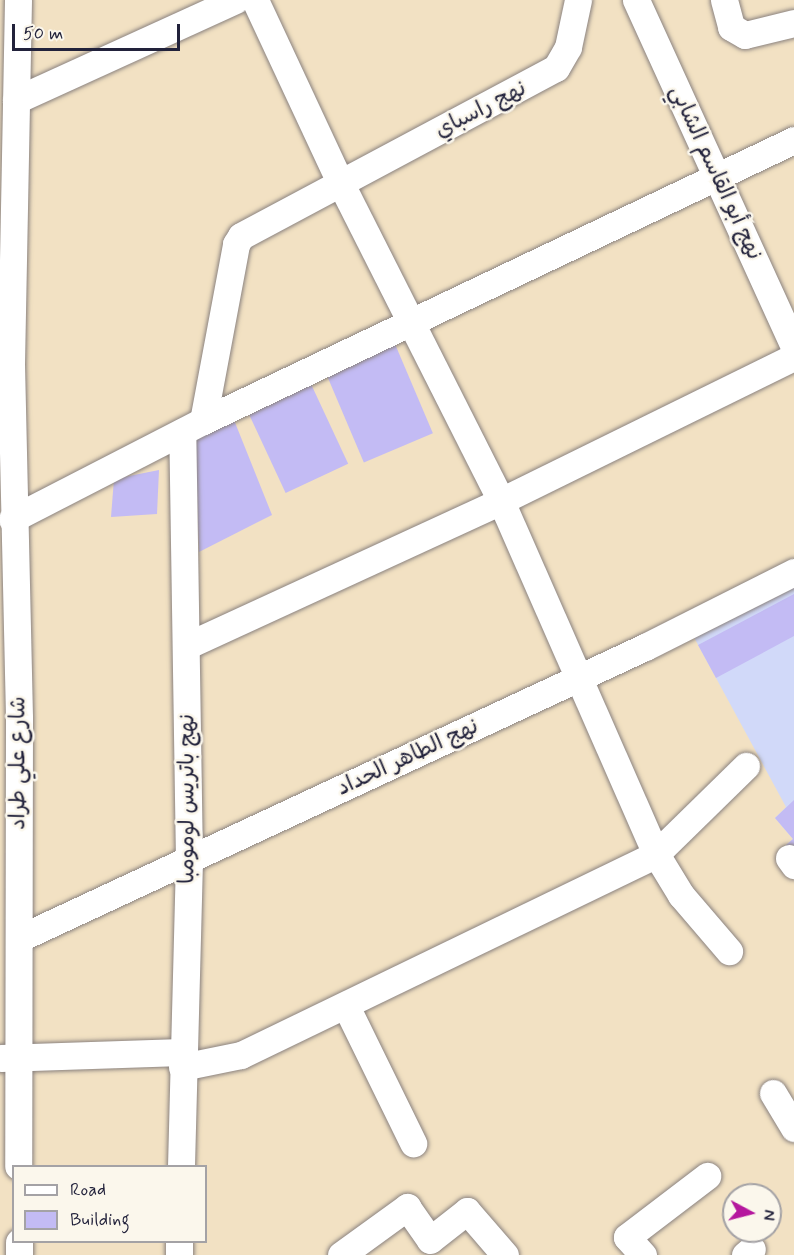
<!DOCTYPE html>
<meta charset="utf-8">
<style>
body{margin:0}
#map{position:relative;width:794px;height:1255px;overflow:hidden;background:#f2e1c3;font-family:Mynerve,"Playpen Sans Arabic",sans-serif}
div>[style]{position:absolute}
[style*='--x']{left:calc(var(--x)*1px);top:calc(var(--y)*1px);width:calc(var(--w)*1px);rotate:calc(var(--a)*1deg)}
.built>*{inset:0;background:#d1d9f9}
.building>*{inset:0;background:#c3bbf4;transform-origin:0 0}
.roads{filter:drop-shadow(0 0 2px #8a827f) drop-shadow(0 0 2px #8a827f)}
.minor>*{height:27px;margin:-13.5px;padding:0 13.5px;transform-origin:13.5px;border-radius:13.5px;background:#fff}
span{translate:-50% -50%;white-space:nowrap;text-align:center;line-height:1.15;-webkit-text-stroke:5px #fbf7ec;paint-order:stroke}
.street-label{font-size:22px;color:#22223b}
.legend{position:absolute;left:12px;top:1165px;width:195px;height:78px;box-sizing:border-box;background:#fbf7ec;border:2px solid #a4a2a5;margin:0;padding:8px 10px;list-style:none;font-size:18px;color:#22223b}
.legend li{display:flex;align-items:center;gap:12px;height:30px}
.legend b{width:30px;border:2px solid #a4a2a5}
.north{position:absolute;left:722px;top:1183px;width:60px;height:60px;box-sizing:border-box;background:#fbf7ec;border:2px solid #a4a2a5;border-radius:50%;rotate:97deg;font-size:16px;font-weight:700;line-height:24px;text-align:center;color:#22223b}
.north::after{content:'';display:block;margin:auto;width:21px;height:27px;background:#b5179e;clip-path:polygon(50% 0,100% 100%,50% 72%,0 100%)}
.scale{position:absolute;left:12px;top:24px;width:168px;height:27px;box-sizing:border-box;border:3px solid #22223b;border-top:0;padding-left:8px;font-size:18px;line-height:21px;white-space:nowrap;color:#22223b;-webkit-text-stroke:4px #fbf7ec;paint-order:stroke}
</style>
<div id="map">
<div class="built">
<i style="clip-path:polygon(794px 581px,794px 853px,786px 845px,793px 839px,775px 818px,786px 807px,690px 630px)"></i>
</div>
<div class="building">
<i style="left:395px;top:344px;width:97px;height:75px;rotate:67deg"></i>
<i style="left:311px;top:384px;width:88px;height:69px;rotate:65deg"></i>
<i style="clip-path:polygon(234px 420px,272px 515px,199px 552px,195px 438px)"></i>
<i style="clip-path:polygon(159px 470px,157px 514px,111px 517px,114px 479px)"></i>
<i style="clip-path:polygon(794px 594px,794px 636px,716px 678px,698px 645px)"></i>
<i style="clip-path:polygon(794px 800px,794px 853px,786px 845px,793px 839px,775px 818px)"></i>
</div>
<div class="roads">
<div class="minor">
<i style="--x:18;--y:0;--w:364;--a:91.1"></i>
<i style="--x:11;--y:364;--w:354;--a:88.7"></i>
<i style="--x:19;--y:718;--w:448;--a:90.1"></i>
<i style="--x:255;--y:0;--w:201;--a:65"></i>
<i style="--x:340;--y:182;--w:357;--a:63.2"></i>
<i style="--x:501;--y:501;--w:386;--a:66.3"></i>
<i style="--x:656;--y:854;--w:48;--a:58.6"></i>
<i style="--x:681;--y:895;--w:74;--a:49.4"></i>
<i style="--x:636;--y:0;--w:381;--a:65.5"></i>
<i style="--x:724;--y:0;--w:28;--a:75"></i>
<i style="--x:731;--y:27;--w:16;--a:30"></i>
<i style="--x:745;--y:35;--w:50;--a:-13.8"></i>
<i style="--x:16;--y:100;--w:241;--a:-24.5"></i>
<i style="--x:203;--y:421;--w:180;--a:-79.4"></i>
<i style="--x:236;--y:244;--w:9;--a:-58"></i>
<i style="--x:241;--y:236;--w:357;--a:-28.1"></i>
<i style="--x:556;--y:68;--w:24;--a:-60"></i>
<i style="--x:568;--y:47;--w:48;--a:-78"></i>
<i style="--x:12;--y:519;--w:215;--a:-27.2"></i>
<i style="--x:203;--y:421;--w:654;--a:-25.43"></i>
<i style="--x:188;--y:645;--w:345;--a:-24.7"></i>
<i style="--x:501;--y:501;--w:326;--a:-26.2"></i>
<i style="--x:789;--y:858;--w:9;--a:54"></i>
<i style="--x:20;--y:938;--w:689;--a:-24.97"></i>
<i style="--x:645;--y:647;--w:167;--a:-26.7"></i>
<i style="--x:346;--y:1006;--w:153;--a:63.9"></i>
<i style="--x:1;--y:1058;--w:181;--a:-1.9"></i>
<i style="--x:182;--y:1067;--w:60;--a:-11.5"></i>
<i style="--x:241;--y:1055;--w:461;--a:-25.8"></i>
<i style="--x:656;--y:854;--w:126;--a:-44.4"></i>
<i style="--x:773;--y:1093;--w:41;--a:59"></i>
<i style="--x:181;--y:1166;--w:305;--a:-88.5"></i>
<i style="--x:189;--y:861;--w:429;--a:-90.9"></i>
<i style="--x:19;--y:1242;--w:13;--a:90"></i>
<i style="--x:179;--y:1255;--w:13;--a:-90"></i>
<i style="--x:341;--y:1255;--w:82;--a:-36"></i>
<i style="--x:407;--y:1207;--w:40;--a:55.1"></i>
<i style="--x:430;--y:1240;--w:47;--a:-38.1"></i>
<i style="--x:467;--y:1211;--w:58;--a:49.2"></i>
<i style="--x:643;--y:1255;--w:24;--a:-132"></i>
<i style="--x:627;--y:1237;--w:101;--a:-37.3"></i>
<i style="--x:745;--y:1255;--w:9;--a:-41"></i>
</div>
</div>
<div class="street-label">
<span style="left:481px;top:110px;rotate:-27deg">نهج راسباي</span>
<span style="left:715px;top:173px;rotate:65deg">نهج أبو القاسم الشابي</span>
<span style="left:408px;top:758px;rotate:-25deg">نهج الطاهر الحداد</span>
<span style="left:19px;top:763px;rotate:-90deg">شارع علي طراد</span>
<span style="left:188px;top:799px;rotate:-90deg">نهج باتريس لومومبا</span>
</div>
<ul class="legend">
<li><b style="height:8px;background:#fff"></b>Road</li>
<li><b style="height:16px;background:#c3bbf4"></b>Building</li>
</ul>
<div class="north">N</div>
<div class="scale">50 m</div>
</div>
